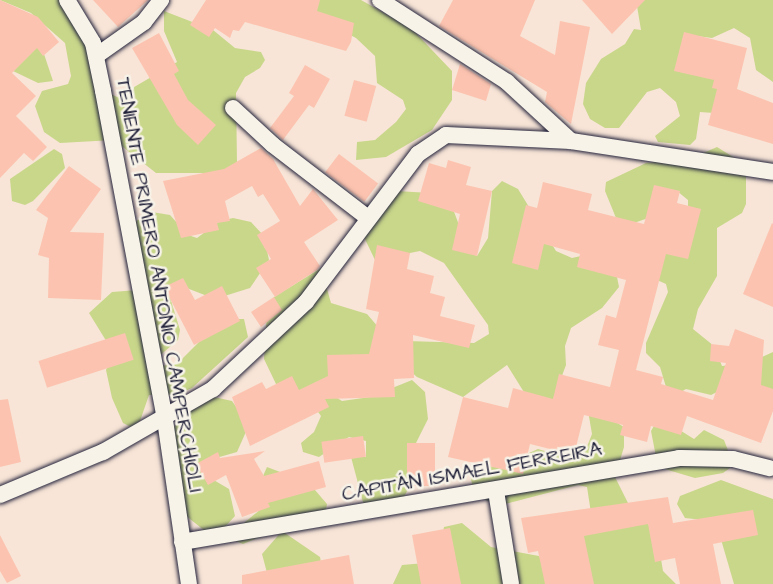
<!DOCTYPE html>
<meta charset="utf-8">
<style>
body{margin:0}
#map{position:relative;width:773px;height:584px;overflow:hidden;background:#f8e5d7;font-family:"Architects Daughter",sans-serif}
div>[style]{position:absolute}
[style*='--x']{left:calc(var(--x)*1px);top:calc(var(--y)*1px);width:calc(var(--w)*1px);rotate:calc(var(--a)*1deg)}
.green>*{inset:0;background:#c9d78b}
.building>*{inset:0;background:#fcc4b0;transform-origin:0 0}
.roads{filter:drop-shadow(0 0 2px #22223b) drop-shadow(0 0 2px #22223b)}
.minor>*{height:16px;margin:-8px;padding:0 8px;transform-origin:8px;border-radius:8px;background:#f7f3e8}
span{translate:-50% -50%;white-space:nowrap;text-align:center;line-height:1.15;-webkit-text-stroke:5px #f7f3e8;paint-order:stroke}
.street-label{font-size:20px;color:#22223b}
</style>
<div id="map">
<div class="green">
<i style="clip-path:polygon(0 0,60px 0,73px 16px,109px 93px,117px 97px,177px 62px,164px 31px,164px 11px,213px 30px,235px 48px,261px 52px,265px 60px,260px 68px,245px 77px,236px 93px,237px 162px,220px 181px,202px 173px,156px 173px,114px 140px,60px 143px,44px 132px,35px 106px,42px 91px,68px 84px,71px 76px,65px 43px,31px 13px)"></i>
<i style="clip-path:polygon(284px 0,361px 0,411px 28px,452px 71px,452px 100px,432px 130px,386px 157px,356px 160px,357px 142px,375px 140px,396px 122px,406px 109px,403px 100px,377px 83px,375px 56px,356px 38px)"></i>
<i style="clip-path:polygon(636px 0,773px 0,773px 82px,756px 70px,750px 38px,734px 28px,712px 38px,697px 36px,721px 66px,714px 113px,700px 112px,696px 139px,690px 145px,658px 142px,655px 136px,680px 116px,676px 102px,660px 88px,647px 92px,619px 128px,605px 128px,590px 119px,583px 104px,586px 83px,601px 59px,625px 44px,634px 29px,641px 30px)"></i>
<i style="clip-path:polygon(0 7px,44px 54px,53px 81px,38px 83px,13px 71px)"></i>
<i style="clip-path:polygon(717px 147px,746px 165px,746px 204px,742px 213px,717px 228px,717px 276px,698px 309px,693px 329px,714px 346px,722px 366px,749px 363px,773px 352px,773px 402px,719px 391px,711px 395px,686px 389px,679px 393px,678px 429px,694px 439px,704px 430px,724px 440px,731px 458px,730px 468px,723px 473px,695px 478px,658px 467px,651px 431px,662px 412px,666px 387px,660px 367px,646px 353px,646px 343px,668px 292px,666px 284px,648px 276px,688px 209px,688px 200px,677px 191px,651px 217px,634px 223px,616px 218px,605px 191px,606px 182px,646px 163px,692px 158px)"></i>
<i style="clip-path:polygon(54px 149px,62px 154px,65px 168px,33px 201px,25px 205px,12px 201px,10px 179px)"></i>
<i style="clip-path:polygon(502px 181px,518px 189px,556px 251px,572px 258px,590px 254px,617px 277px,619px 287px,602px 308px,571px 328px,565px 346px,566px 365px,553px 400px,527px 397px,507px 365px,463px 397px,417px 377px,410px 371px,406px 341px,474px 343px,489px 334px,488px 325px,444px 263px,420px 251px,375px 260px,363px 235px,396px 191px,431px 193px,453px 209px,469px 252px,477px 256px,488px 238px,492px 191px)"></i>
<i style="clip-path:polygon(152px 212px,170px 215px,188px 235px,197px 238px,220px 221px,233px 218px,251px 222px,264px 236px,269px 260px,250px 288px,215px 299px,184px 287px,169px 294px,180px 330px,178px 340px,158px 357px,160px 366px,177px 364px,210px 331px,234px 319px,244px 319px,248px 337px,192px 388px,176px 395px,149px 395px,140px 421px,131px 427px,123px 423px,112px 398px,106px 370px,113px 352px,89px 313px,112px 292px,138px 290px,127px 239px,136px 221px)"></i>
<i style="clip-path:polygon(321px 268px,331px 303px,367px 314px,379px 328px,377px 347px,334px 396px,342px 401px,370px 397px,412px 380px,425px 392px,428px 419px,416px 443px,410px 486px,400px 504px,368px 510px,363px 502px,351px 457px,366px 457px,366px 441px,349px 437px,319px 457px,303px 452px,301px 443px,314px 432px,321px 416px,306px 395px,276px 384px,264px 359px,267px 313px,274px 297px)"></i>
<i style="clip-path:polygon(205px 395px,232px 401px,249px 425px,237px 452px,216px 458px,212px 479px,229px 489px,235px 516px,222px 530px,205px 531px,185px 515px,171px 430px)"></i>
<i style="clip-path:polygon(587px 405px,624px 427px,624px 447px,615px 477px,631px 509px,591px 513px,587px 487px,578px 485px,505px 504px,487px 501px,473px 488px,469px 470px,483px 460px,520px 457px,538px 449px,565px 457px,586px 449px,592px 434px)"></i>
<i style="clip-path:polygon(267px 467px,309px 483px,327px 504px,324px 520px,309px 529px,268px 534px,243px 544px,233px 540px,233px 532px,267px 504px,263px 476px)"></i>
<i style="clip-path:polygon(721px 480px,773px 499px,773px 584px,734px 584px,720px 536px,703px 520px,685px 518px,677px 504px,680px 496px)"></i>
<i style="clip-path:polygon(462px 523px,491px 547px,539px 556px,555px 584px,393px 584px,402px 565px,437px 562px,444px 527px)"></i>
<i style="clip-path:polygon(578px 523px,648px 524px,658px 541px,663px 571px,676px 584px,589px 584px)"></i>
<i style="clip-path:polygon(282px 531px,320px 557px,325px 584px,270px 584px,262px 554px)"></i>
</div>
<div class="building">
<i style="clip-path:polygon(0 0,38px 17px,59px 42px,43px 56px,37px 48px,12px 73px,36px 96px,16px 116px,47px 147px,33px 161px,24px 153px,0 178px)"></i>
<i style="clip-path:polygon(93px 0,148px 0,118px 27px)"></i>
<i style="clip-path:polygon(206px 0,320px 0,317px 11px,354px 23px,351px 42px,346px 51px,245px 22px,239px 31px,233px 30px,230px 38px,215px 28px,209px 37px,190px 25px)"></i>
<i style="clip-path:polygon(453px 0,535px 0,520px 36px,555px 55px,560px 21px,590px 27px,571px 124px,545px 102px,547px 92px,439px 26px)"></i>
<i style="clip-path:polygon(582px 0,645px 0,612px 34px)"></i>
<i style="clip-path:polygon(684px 32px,747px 48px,737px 89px,773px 103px,773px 144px,708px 125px,717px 89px,712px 88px,714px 80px,674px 71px)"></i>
<i style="clip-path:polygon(159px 33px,179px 71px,174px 74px,188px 100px,216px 125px,198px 145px,177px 125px,132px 48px)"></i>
<i style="clip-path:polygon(460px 64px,491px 84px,486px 101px,452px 90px)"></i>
<i style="clip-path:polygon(305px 65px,330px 79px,314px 108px,309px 105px,283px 140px,270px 128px,294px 96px,289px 93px)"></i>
<i style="left:354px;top:80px;width:23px;height:37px;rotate:15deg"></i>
<i style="clip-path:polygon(261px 148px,273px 159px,300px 206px,313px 189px,338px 220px,304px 242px,320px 266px,317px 270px,275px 297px,256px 268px,271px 259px,257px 235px,280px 221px,263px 194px,258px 197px,252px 186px,225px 201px,230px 221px,217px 223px,219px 230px,181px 238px,163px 181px,224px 169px)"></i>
<i style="left:339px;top:154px;width:49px;height:23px;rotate:37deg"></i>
<i style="clip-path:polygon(448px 160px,471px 167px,466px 185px,492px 191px,477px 256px,452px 250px,460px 214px,418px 201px,429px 163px,446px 168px)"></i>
<i style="clip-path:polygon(69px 166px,101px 189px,70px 232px,104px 233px,101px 300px,48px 298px,49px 258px,38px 255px,48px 218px,36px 210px)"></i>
<i style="clip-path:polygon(543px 182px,592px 194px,588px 210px,644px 224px,654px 185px,680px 191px,677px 203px,701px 209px,688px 259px,666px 254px,636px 370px,663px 377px,661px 384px,713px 400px,726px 363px,710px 361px,711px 344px,729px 346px,735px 329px,764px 340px,761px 385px,773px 389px,773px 411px,761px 443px,687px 416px,681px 435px,651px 426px,647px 442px,620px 435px,623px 425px,584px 415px,574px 455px,530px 444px,523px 474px,448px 457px,463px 397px,508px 408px,513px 388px,553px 399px,559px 374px,610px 387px,619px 350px,598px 345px,606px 315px,616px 318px,626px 280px,577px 267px,580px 254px,544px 244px,538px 270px,512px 263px,526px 205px,537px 208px)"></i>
<i style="clip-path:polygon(772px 223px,773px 224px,773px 307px,743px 294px)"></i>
<i style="clip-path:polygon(377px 245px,410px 253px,407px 269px,434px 276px,430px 293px,445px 297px,440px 316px,475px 325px,469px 348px,413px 335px,414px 378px,394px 379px,395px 397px,325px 399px,329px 407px,250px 446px,232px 397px,262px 382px,266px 389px,292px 376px,299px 390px,328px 376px,327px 355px,369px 354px,379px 312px,366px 309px)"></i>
<i style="clip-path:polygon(183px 278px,195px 300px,222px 286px,240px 321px,194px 345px,164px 287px)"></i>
<i style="clip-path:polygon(274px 297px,282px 310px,261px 327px,251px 312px)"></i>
<i style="left:125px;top:333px;width:28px;height:91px;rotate:72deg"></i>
<i style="clip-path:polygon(8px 399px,21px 462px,0 467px,0 400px)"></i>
<i style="left:363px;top:436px;width:21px;height:42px;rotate:82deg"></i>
<i style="left:407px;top:443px;width:28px;height:43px"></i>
<i style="clip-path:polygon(265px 451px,254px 459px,264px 476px,319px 461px,326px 487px,268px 503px,270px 507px,242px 517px,226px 475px,208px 485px,196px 464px,218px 452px,220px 458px)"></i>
<i style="clip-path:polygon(668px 497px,673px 523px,753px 510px,758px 535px,713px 544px,721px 584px,680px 584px,675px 558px,655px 562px,648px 524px,584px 536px,594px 584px,545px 584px,538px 551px,528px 553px,521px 518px)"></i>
<i style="clip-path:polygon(450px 528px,461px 584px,421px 584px,412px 535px)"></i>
<i style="clip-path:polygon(0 535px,21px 576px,7px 583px,0 571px)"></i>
<i style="clip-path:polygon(349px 555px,354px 584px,242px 584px,242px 575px)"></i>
</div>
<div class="roads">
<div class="minor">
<i style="--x:67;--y:0;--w:50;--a:58.8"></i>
<i style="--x:93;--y:43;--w:49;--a:78.2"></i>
<i style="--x:103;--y:91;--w:335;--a:79.3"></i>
<i style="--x:165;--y:420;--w:166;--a:81.7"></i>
<i style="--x:380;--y:0;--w:151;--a:32.8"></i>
<i style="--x:507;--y:82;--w:87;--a:42.7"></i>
<i style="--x:96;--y:56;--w:59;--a:-35.3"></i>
<i style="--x:144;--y:22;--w:28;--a:-52"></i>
<i style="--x:233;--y:108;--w:54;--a:42.8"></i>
<i style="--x:273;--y:145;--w:120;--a:37.5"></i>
<i style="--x:496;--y:491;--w:94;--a:80.8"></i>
<i style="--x:0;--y:495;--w:112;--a:-22.7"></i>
<i style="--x:103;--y:452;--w:127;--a:-29.8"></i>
<i style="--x:213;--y:389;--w:127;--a:-43.1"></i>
<i style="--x:306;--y:302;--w:186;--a:-52.9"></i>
<i style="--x:418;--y:154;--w:34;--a:-34"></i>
<i style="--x:446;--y:135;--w:125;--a:2.7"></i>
<i style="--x:571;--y:141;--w:204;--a:8.7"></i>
<i style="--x:182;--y:542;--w:504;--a:-9.59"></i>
<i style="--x:679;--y:458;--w:54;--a:1.1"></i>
<i style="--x:733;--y:459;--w:38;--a:14"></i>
</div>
</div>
<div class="street-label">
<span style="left:159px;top:285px;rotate:80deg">TENIENTE PRIMERO ANTONIO CAMPERCHIOLI</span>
<span style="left:472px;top:472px;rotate:-10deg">CAPITÁN ISMAEL FERREIRA</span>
</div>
</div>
